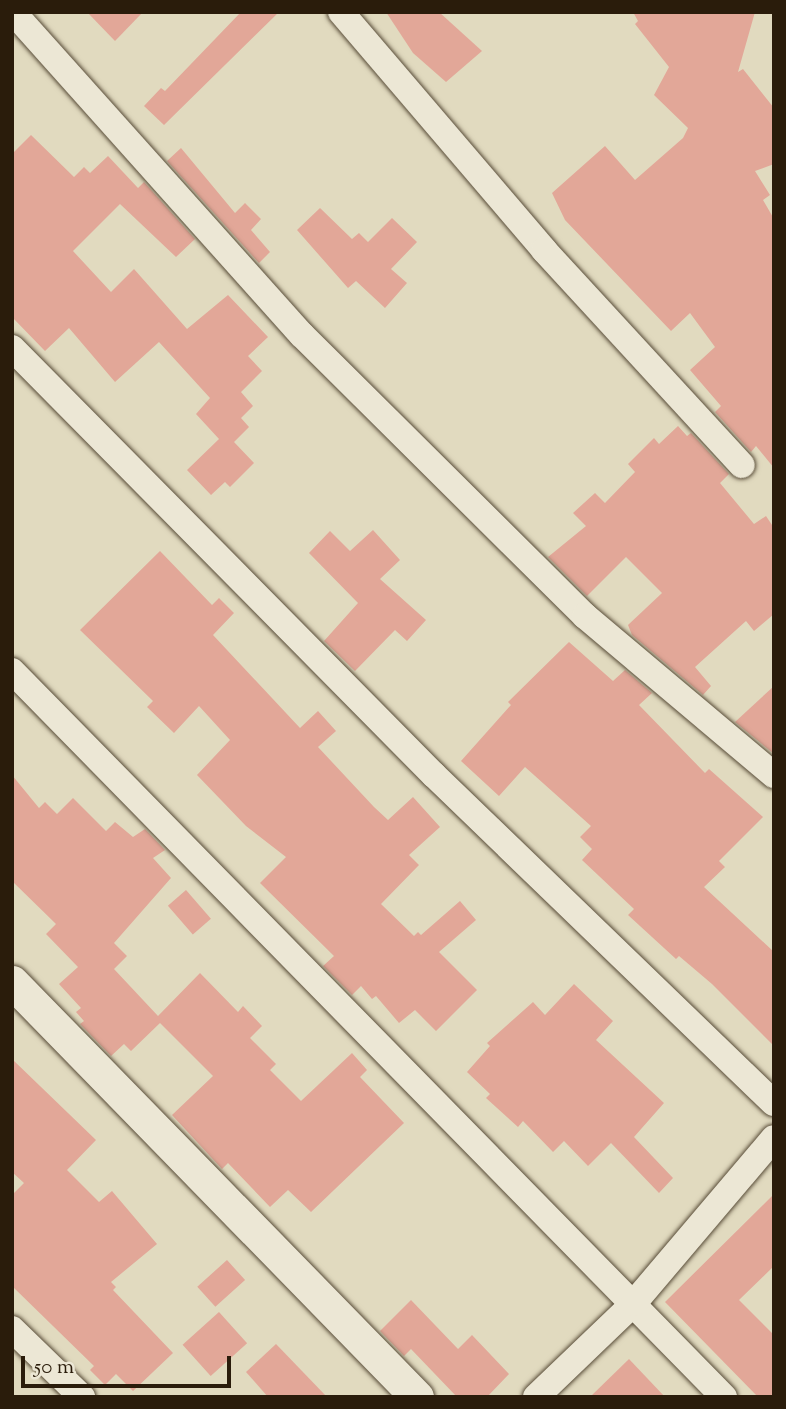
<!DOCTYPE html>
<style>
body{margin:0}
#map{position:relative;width:786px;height:1409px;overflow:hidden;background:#e1dabf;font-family:"Sorts Mill Goudy",serif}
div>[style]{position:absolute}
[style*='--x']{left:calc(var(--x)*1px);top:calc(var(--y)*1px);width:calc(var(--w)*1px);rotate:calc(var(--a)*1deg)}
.building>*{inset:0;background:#e2a798;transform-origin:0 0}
.roads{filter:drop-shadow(0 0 2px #584c38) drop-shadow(0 0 2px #584c38)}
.minor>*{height:26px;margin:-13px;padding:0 13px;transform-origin:13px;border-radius:13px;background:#ece7d5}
.tertiary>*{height:33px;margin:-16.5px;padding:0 16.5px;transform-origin:16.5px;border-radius:16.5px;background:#ece7d5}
span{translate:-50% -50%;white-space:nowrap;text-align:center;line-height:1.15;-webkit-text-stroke:6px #ece7d5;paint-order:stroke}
.frame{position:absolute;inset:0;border:14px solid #2a1c0b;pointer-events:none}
.scale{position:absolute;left:21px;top:1356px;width:210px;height:32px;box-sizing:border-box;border:4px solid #2a1c0b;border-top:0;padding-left:9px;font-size:21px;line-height:24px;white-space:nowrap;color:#2a1c0b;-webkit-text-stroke:5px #ece7d5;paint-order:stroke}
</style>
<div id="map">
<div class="building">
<i style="clip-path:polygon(87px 12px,143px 12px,115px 41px)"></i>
<i style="clip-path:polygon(241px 12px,279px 12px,164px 125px,144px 106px,161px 88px,165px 91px)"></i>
<i style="clip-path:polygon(386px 12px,439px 12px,482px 51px,446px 82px,413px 53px)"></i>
<i style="clip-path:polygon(633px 12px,755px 12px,738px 72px,743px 69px,774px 108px,774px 164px,755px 171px,770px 195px,763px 200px,774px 219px,774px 468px,756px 446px,751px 452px,715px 412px,721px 406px,690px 370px,715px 347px,690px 313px,671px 331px,565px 220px,552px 193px,605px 146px,635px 180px,683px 138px,688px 128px,654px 95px,669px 67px,635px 24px,638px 21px)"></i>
<i style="clip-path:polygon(31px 135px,74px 177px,84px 167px,90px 173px,108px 156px,138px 188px,144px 182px,195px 239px,176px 257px,120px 204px,73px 251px,111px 292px,134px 269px,187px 329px,228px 295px,268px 337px,248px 356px,262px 371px,241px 392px,253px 406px,241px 418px,249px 427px,234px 442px,254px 463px,230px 487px,225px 482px,211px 495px,187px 470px,219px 439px,196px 414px,210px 398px,159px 342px,115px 382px,69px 328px,45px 351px,12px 317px,12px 154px)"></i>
<i style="clip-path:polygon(181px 148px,235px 213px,245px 203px,261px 219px,251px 230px,270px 252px,259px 263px,167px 161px)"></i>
<i style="clip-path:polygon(320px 208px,352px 239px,359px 233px,368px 242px,392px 218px,417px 242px,391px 269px,407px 283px,385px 308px,356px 281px,348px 288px,297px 230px)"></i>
<i style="clip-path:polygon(678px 426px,687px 436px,691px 433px,729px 474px,720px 483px,754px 524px,766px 516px,774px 528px,774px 614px,754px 631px,746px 621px,695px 667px,711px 686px,703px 695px,632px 635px,628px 625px,662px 593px,626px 557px,587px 596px,548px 557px,586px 526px,573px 513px,595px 493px,605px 503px,635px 472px,628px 464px,654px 438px,659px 444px)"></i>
<i style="clip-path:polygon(373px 530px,400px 560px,380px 579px,426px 620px,407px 641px,395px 630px,355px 671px,324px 641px,358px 603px,309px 553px,330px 531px,350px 551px)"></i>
<i style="clip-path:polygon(160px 551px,212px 605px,219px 598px,234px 613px,213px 635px,300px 728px,318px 711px,336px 731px,318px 747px,374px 807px,388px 820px,413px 797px,440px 827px,409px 855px,419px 865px,381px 904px,414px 936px,418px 932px,421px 935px,460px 901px,476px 920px,439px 952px,477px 990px,436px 1031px,415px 1010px,399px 1023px,376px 996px,372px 999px,361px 986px,352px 995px,323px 966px,334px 956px,260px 883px,286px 857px,246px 826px,197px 775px,230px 740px,199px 706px,174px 733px,147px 707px,153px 701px,80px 630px)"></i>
<i style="clip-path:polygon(569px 642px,613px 681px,625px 670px,652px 693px,639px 705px,705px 773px,709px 769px,763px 817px,719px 861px,725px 867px,704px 887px,774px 952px,774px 1046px,712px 984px,679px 956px,676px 959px,628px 915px,634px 909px,582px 860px,592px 849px,580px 837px,591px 826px,525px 767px,499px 796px,461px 761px,511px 705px,508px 702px)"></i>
<i style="clip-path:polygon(774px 686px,774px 754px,735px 722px)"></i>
<i style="clip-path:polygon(12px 775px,39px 808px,45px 802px,57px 814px,73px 798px,106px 831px,115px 822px,133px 837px,145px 829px,165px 850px,153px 858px,171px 878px,114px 943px,127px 956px,114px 969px,158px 1016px,200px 973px,238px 1012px,243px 1006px,262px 1026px,250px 1038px,276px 1064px,270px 1070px,301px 1101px,352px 1053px,367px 1070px,360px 1077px,404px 1123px,311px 1212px,288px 1190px,270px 1207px,228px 1163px,222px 1169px,172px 1115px,213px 1076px,160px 1023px,131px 1051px,124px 1044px,111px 1056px,80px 1024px,84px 1021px,76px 1012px,81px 1008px,59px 984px,78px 967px,46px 934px,56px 924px,12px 881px)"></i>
<i style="left:186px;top:890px;width:38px;height:24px;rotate:49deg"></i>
<i style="clip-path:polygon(574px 984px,613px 1021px,596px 1040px,664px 1103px,634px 1137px,673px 1178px,659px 1193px,611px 1143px,588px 1166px,564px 1141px,553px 1152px,523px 1121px,518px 1127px,486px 1098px,490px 1094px,467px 1072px,490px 1046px,487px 1043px,533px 1002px,545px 1015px)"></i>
<i style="clip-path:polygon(12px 1059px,96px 1140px,67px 1170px,99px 1202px,112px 1191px,157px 1244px,111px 1282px,116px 1287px,113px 1290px,173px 1353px,133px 1391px,116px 1374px,105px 1385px,90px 1370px,94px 1366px,12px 1286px,12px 1195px,24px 1183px,12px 1172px)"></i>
<i style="clip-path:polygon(774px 1194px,774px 1266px,739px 1300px,774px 1335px,774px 1397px,758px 1397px,665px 1302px)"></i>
<i style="left:227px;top:1260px;width:27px;height:40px;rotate:48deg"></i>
<i style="clip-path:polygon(411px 1300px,458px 1349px,472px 1335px,509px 1374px,487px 1397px,457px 1397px,411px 1349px,404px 1356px,380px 1331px)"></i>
<i style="left:219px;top:1312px;width:42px;height:49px;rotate:48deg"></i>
<i style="clip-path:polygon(276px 1344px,327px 1397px,268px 1397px,246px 1372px)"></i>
<i style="clip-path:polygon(629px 1359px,665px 1397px,590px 1397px)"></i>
</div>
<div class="roads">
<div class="minor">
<i style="--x:13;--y:12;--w:433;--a:48.2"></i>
<i style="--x:302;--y:335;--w:399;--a:44.8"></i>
<i style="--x:585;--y:616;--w:247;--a:40.1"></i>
<i style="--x:341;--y:12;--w:313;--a:49.5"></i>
<i style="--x:544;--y:250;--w:292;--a:47.4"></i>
<i style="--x:12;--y:348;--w:600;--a:45.34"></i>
<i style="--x:434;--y:775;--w:472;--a:44"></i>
<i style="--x:12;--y:671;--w:1017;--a:45.56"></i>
<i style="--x:12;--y:1329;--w:98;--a:44.2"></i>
<i style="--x:536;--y:1397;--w:136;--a:-43.8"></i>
<i style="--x:634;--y:1303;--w:216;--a:-49.7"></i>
</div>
<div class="tertiary">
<i style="--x:12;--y:982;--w:580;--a:45.7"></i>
</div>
</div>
<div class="frame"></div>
<div class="scale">50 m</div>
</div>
